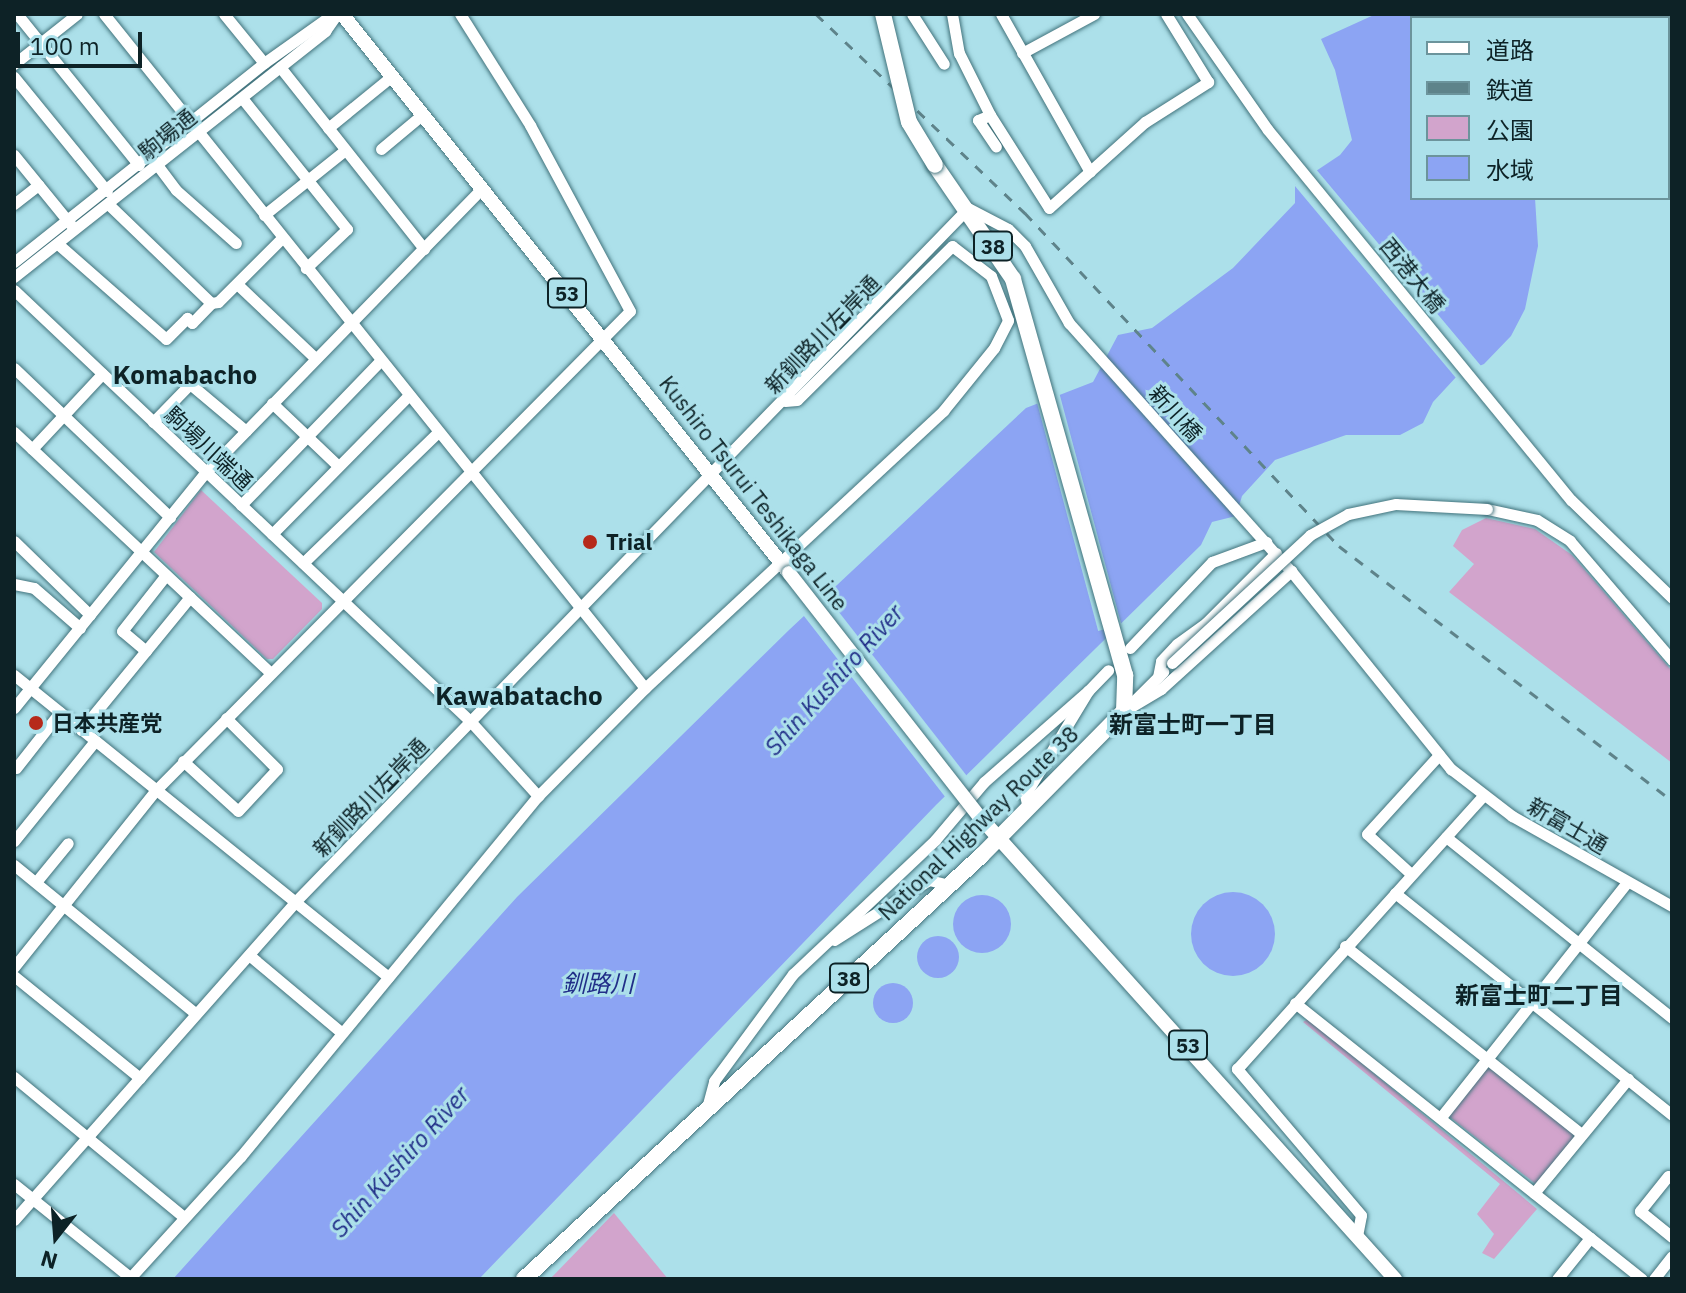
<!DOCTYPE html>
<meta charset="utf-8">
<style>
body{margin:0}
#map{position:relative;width:1686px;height:1293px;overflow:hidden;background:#ace0ea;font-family:"IBM Plex Sans","Noto Sans JP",sans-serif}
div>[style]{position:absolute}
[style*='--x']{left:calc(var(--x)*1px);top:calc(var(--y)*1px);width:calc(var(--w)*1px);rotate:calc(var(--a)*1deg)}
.green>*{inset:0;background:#d2a4cc;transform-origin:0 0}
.water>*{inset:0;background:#8ca4f3}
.round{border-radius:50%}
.pier>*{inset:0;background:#ace0ea;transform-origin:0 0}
.roads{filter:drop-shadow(0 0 2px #42737c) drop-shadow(0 0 2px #42737c)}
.minor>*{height:11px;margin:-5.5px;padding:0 5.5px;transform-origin:5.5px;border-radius:5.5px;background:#fff}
.major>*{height:14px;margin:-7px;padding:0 7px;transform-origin:7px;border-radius:7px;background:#fff}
.highway>*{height:16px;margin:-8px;padding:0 8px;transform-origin:8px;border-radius:8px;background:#fff}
.rail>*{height:3px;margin-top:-1.5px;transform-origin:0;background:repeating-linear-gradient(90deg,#5e838a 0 10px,transparent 0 20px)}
.bridges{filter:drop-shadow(0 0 2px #42737c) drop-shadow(0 0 2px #42737c)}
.minor-bridge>*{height:11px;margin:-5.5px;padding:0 5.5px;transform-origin:5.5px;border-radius:5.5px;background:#fff}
.major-bridge>*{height:14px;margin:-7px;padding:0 7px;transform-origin:7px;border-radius:7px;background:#fff}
.highway-bridge>*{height:16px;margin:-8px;padding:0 8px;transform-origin:8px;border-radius:8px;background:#fff}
.dots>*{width:22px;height:22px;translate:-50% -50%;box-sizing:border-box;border:4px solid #ace0ea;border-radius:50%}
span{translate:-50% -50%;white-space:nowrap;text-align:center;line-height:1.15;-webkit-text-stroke:6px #ace0ea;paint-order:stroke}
.shield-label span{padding:2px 6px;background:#ace0ea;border:2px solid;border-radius:6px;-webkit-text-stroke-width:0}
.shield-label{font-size:20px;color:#0d2226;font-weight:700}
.street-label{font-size:22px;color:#0d2226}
.poi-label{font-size:22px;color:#0d2226;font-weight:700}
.left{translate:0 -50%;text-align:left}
.water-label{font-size:24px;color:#212e88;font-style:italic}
.neighbourhood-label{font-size:24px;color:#0d2226;font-weight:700}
.quarter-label{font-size:26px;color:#0d2226;font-weight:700}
.frame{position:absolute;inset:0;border:16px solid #0d2226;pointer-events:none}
.legend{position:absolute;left:1410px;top:16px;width:260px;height:184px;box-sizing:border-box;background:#ace0ea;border:2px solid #6c949c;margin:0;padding:10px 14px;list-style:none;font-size:24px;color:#0d2226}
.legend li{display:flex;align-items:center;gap:16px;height:40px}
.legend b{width:40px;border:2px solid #6c949c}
.north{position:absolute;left:16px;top:1197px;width:80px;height:80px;-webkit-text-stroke:6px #ace0ea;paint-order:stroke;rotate:197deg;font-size:22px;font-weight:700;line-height:32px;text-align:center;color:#0d2226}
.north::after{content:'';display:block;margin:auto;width:28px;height:36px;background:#0d2226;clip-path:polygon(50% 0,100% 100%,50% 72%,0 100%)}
.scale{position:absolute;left:16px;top:32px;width:126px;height:36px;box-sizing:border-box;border:4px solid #0d2226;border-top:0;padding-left:10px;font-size:24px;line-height:28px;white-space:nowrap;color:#0d2226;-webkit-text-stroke:6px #ace0ea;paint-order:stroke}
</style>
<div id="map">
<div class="green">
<i style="clip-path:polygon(201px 490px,322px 603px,322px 609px,273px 659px,267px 659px,154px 552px)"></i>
<i style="clip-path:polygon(1486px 518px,1535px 529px,1572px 555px,1672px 671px,1672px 763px,1449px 592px,1474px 564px,1453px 546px,1462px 530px)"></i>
<i style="clip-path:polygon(1308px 1019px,1537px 1209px,1494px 1259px,1482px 1253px,1494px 1234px,1477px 1214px,1500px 1184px,1303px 1022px)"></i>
<i style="left:1487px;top:1066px;width:113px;height:63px;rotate:38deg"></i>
<i style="clip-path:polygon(614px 1213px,668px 1279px,550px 1279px)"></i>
</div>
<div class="water">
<i style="clip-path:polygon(1376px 14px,1615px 14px,1616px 18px,1412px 18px,1412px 198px,1535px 198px,1538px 246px,1525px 309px,1511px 336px,1484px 364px,1458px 375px,1433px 402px,1423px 423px,1400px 435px,1346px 435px,1275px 460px,1242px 496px,1236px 516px,1212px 522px,1201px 545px,936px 805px,479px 1279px,173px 1279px,517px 897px,789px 630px,1026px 408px,1093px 382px,1118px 335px,1152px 328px,1233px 268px,1295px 203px,1295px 185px,1340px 155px,1352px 140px,1335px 70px,1321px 39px)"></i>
<i class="round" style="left:1191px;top:892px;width:84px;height:84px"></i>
<i class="round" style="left:953px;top:895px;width:58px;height:58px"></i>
<i class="round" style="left:917px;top:936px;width:42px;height:42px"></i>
<i class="round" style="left:873px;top:983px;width:40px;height:40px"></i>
</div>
<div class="pier">
<i style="left:1315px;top:168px;width:262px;height:27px;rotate:50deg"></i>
<i style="left:1059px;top:392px;width:241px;height:24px;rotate:75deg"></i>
<i style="left:824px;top:593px;width:235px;height:30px;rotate:52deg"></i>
</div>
<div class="roads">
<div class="minor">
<i style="--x:17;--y:14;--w:194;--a:51.1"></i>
<i style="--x:104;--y:14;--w:864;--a:51.25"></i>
<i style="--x:224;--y:14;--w:63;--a:50.8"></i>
<i style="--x:912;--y:14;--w:59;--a:57.4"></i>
<i style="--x:952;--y:14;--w:40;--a:80"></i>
<i style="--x:959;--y:53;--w:69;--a:63.4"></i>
<i style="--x:990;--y:115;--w:13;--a:157"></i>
<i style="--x:978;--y:120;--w:32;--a:56"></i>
<i style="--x:1001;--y:14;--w:181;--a:60.6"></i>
<i style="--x:1187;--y:14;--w:141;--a:55.1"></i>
<i style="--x:1268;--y:130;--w:478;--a:50.7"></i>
<i style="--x:1571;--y:500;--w:141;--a:44.1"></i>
<i style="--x:1022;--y:53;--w:82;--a:-28.4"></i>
<i style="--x:14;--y:64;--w:80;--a:-38.4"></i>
<i style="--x:280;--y:67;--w:232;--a:51.6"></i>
<i style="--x:14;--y:77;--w:147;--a:50.8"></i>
<i style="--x:242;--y:98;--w:168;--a:51.3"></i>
<i style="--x:347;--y:229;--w:57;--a:136.4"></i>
<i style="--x:990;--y:115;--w:110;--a:57.6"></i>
<i style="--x:1049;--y:208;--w:129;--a:-41.9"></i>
<i style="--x:1145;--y:122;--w:75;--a:-32.4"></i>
<i style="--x:1208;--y:82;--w:80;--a:-121.7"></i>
<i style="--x:328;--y:128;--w:82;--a:-39.1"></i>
<i style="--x:381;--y:149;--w:55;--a:-39.8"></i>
<i style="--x:14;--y:155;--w:90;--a:50.8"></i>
<i style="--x:158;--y:166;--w:30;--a:53"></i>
<i style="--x:176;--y:190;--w:80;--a:41.5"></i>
<i style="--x:14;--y:204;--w:31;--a:-38"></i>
<i style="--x:264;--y:215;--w:104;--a:-38.7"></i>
<i style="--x:59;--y:245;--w:142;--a:41.3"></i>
<i style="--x:166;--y:339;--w:30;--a:-45"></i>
<i style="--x:187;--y:318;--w:7;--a:45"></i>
<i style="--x:192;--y:323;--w:28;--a:-46"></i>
<i style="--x:211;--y:303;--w:141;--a:-136.1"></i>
<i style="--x:14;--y:262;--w:320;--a:-38.5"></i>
<i style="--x:264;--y:63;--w:85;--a:-35.4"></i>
<i style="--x:14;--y:277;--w:397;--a:-38.3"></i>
<i style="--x:325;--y:31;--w:21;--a:-55"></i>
<i style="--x:237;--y:284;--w:108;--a:43.5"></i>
<i style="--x:14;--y:290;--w:629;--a:43.39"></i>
<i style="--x:471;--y:722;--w:100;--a:47.8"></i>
<i style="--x:211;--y:303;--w:7;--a:-8"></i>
<i style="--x:218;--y:302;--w:91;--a:-45"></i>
<i style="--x:14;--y:368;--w:216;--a:43.7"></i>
<i style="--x:272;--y:403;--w:90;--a:43.6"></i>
<i style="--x:153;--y:422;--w:53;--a:-45.8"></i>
<i style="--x:190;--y:384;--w:73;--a:40"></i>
<i style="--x:14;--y:432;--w:352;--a:43.2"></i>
<i style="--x:32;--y:449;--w:103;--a:-47"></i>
<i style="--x:241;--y:505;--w:200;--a:-46"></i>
<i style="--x:1487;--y:509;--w:51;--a:12.4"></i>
<i style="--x:1537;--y:520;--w:39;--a:32"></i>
<i style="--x:1570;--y:541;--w:157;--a:49.4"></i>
<i style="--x:272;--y:534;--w:195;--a:-45.4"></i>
<i style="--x:14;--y:541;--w:106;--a:44.2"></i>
<i style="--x:303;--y:563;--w:188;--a:-44.1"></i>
<i style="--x:14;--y:584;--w:20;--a:11"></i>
<i style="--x:34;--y:588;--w:61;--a:41"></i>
<i style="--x:1130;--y:648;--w:119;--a:-46.4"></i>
<i style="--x:1212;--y:562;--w:58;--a:-20.3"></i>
<i style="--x:146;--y:651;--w:31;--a:-140"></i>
<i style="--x:122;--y:631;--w:71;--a:-51.8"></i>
<i style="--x:14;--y:675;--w:481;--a:38.9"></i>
<i style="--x:1158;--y:677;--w:16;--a:-79"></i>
<i style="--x:1161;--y:661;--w:23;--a:-47"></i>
<i style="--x:1177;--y:644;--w:36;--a:-36"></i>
<i style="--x:1206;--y:623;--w:99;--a:-45"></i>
<i style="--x:1135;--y:700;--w:40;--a:-45"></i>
<i style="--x:14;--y:708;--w:304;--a:-50.9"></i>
<i style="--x:206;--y:472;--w:396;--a:-45.8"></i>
<i style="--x:1124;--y:711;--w:43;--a:-30.7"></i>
<i style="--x:1161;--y:689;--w:176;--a:-42.2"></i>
<i style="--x:81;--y:730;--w:172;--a:-50.7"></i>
<i style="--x:183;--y:761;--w:74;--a:42.3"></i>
<i style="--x:238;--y:811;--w:57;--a:-47.1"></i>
<i style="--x:277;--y:769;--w:72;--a:-135"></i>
<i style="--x:16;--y:768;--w:71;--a:-51.8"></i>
<i style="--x:1028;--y:808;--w:13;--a:-103"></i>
<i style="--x:1025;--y:795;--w:122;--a:-58.8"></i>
<i style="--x:1088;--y:691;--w:29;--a:-46"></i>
<i style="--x:1446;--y:837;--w:290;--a:38.7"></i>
<i style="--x:14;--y:841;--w:129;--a:-51"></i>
<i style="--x:14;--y:865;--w:235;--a:39.3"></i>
<i style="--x:1411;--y:874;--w:59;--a:-137.7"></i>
<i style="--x:1367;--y:834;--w:107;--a:-47.7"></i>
<i style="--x:36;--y:882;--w:50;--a:-50.6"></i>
<i style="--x:1395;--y:893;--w:355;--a:38.7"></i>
<i style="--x:834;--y:940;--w:112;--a:-32.3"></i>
<i style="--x:929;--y:880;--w:21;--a:14"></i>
<i style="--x:1345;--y:946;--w:302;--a:38.5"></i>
<i style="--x:249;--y:955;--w:121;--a:40"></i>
<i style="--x:14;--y:967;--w:226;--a:-51.3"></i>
<i style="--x:155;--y:791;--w:675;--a:-45.3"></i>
<i style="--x:630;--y:311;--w:211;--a:-118.3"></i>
<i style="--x:530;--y:125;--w:131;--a:-122.2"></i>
<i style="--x:14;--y:976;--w:162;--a:39"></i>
<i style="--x:1295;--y:1003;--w:443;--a:38.5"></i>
<i style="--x:14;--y:1077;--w:220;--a:39.5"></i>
<i style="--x:707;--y:1108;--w:28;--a:-75"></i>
<i style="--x:714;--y:1081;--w:133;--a:-53.6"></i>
<i style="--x:793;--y:974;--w:195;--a:-43.3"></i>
<i style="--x:935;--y:840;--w:76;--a:-49.8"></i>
<i style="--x:984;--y:782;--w:138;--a:-41.2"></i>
<i style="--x:1441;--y:1117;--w:300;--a:-51.6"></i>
<i style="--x:1672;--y:1178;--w:4;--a:-153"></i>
<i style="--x:1668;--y:1176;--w:45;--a:128.7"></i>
<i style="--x:1640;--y:1211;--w:41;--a:39.1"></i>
<i style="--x:14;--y:1184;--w:151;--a:38.8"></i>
<i style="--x:1534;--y:1193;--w:148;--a:-50.5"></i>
<i style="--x:14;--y:1220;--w:423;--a:-48.5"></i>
<i style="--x:294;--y:903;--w:968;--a:-45.88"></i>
<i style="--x:968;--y:208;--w:45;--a:27.7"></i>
<i style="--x:1008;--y:229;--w:24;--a:45"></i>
<i style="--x:1025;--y:246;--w:89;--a:60.3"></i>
<i style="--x:1069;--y:323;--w:333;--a:48.2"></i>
<i style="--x:1291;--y:571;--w:255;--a:51.1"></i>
<i style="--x:1451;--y:769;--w:77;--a:37.6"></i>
<i style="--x:1512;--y:816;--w:184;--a:29.4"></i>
<i style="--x:1357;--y:1236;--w:21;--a:-79"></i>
<i style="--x:1361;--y:1215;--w:192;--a:-130.3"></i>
<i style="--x:1237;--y:1069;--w:367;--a:-48"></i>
<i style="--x:129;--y:1279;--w:166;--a:-47.7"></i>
<i style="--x:241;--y:1156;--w:467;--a:-50.5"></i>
<i style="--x:538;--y:796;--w:152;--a:-45.3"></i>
<i style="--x:645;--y:688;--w:407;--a:-42.9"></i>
<i style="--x:943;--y:411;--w:81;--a:-51"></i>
<i style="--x:994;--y:348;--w:31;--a:-63"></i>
<i style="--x:1008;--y:320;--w:47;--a:-111.1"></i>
<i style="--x:991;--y:276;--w:49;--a:-142.4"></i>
<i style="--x:952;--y:246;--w:218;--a:135.2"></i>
<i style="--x:797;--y:400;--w:12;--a:175"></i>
<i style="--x:1557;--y:1279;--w:53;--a:-51.2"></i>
<i style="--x:1654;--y:1279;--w:29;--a:-52"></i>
</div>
<div class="major">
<i style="--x:342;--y:14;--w:716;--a:51.35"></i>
<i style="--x:978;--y:815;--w:624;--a:48.05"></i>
</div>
<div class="highway">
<i style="--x:524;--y:1279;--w:623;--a:-42.79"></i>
<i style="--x:981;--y:856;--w:204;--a:-45.4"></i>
<i style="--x:1124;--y:711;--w:36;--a:-88"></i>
<i style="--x:1125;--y:675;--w:412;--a:-105.8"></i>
<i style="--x:1013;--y:279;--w:138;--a:-124.4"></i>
</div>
</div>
<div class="rail">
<i style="--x:816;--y:14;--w:289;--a:43.6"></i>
<i style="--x:1025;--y:213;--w:458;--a:46.7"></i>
<i style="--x:1339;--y:546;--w:419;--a:37.4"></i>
</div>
<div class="bridges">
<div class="minor-bridge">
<i style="--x:1172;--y:663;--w:188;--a:-42.8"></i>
<i style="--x:1310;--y:535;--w:43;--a:-28.9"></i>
<i style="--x:1348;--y:514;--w:49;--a:-11.8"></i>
<i style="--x:1396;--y:504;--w:91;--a:3.1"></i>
</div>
<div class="major-bridge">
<i style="--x:789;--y:573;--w:307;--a:52"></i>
</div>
<div class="highway-bridge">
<i style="--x:883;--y:14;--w:111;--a:76.5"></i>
<i style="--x:909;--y:122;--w:50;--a:58.8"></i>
</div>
</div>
<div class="dots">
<i style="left:590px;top:542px;background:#b6291a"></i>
<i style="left:36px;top:723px;background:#b6291a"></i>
</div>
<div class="shield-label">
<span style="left:993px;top:246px">38</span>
<span style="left:567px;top:293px">53</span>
<span style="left:849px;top:978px">38</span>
<span style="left:1188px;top:1045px">53</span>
</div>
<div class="street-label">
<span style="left:167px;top:134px;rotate:-39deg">駒場通</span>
<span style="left:1413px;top:275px;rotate:51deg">西港大橋</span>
<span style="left:822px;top:334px;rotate:-46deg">新釧路川左岸通</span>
<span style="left:1176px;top:413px;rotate:48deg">新川橋</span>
<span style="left:209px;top:448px;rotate:43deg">駒場川端通</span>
<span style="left:754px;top:493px;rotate:52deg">Kushiro Tsurui Teshikaga Line</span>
<span style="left:370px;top:797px;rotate:-46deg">新釧路川左岸通</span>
<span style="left:978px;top:823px;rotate:-44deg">National Highway Route 38</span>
<span style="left:1568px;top:825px;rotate:30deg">新富士通</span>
</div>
<div class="poi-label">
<span class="left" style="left:606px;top:542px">Trial</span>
<span class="left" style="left:52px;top:723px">日本共産党</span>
</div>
<div class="water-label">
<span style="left:834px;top:680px;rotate:-48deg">Shin Kushiro River</span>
<span style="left:598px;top:984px">釧路川</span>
<span style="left:400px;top:1162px;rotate:-48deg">Shin Kushiro River</span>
</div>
<div class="neighbourhood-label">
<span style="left:1193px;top:725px">新富士町一丁目</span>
<span style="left:1539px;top:996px">新富士町二丁目</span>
</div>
<div class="quarter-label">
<span style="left:185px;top:375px">Komabacho</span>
<span style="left:519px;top:696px">Kawabatacho</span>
</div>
<div class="frame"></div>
<ul class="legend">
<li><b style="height:10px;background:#fff"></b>道路</li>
<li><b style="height:10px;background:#5e838a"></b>鉄道</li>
<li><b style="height:22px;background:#d2a4cc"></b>公園</li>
<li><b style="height:22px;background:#8ca4f3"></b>水域</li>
</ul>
<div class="north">N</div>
<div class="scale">100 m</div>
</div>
